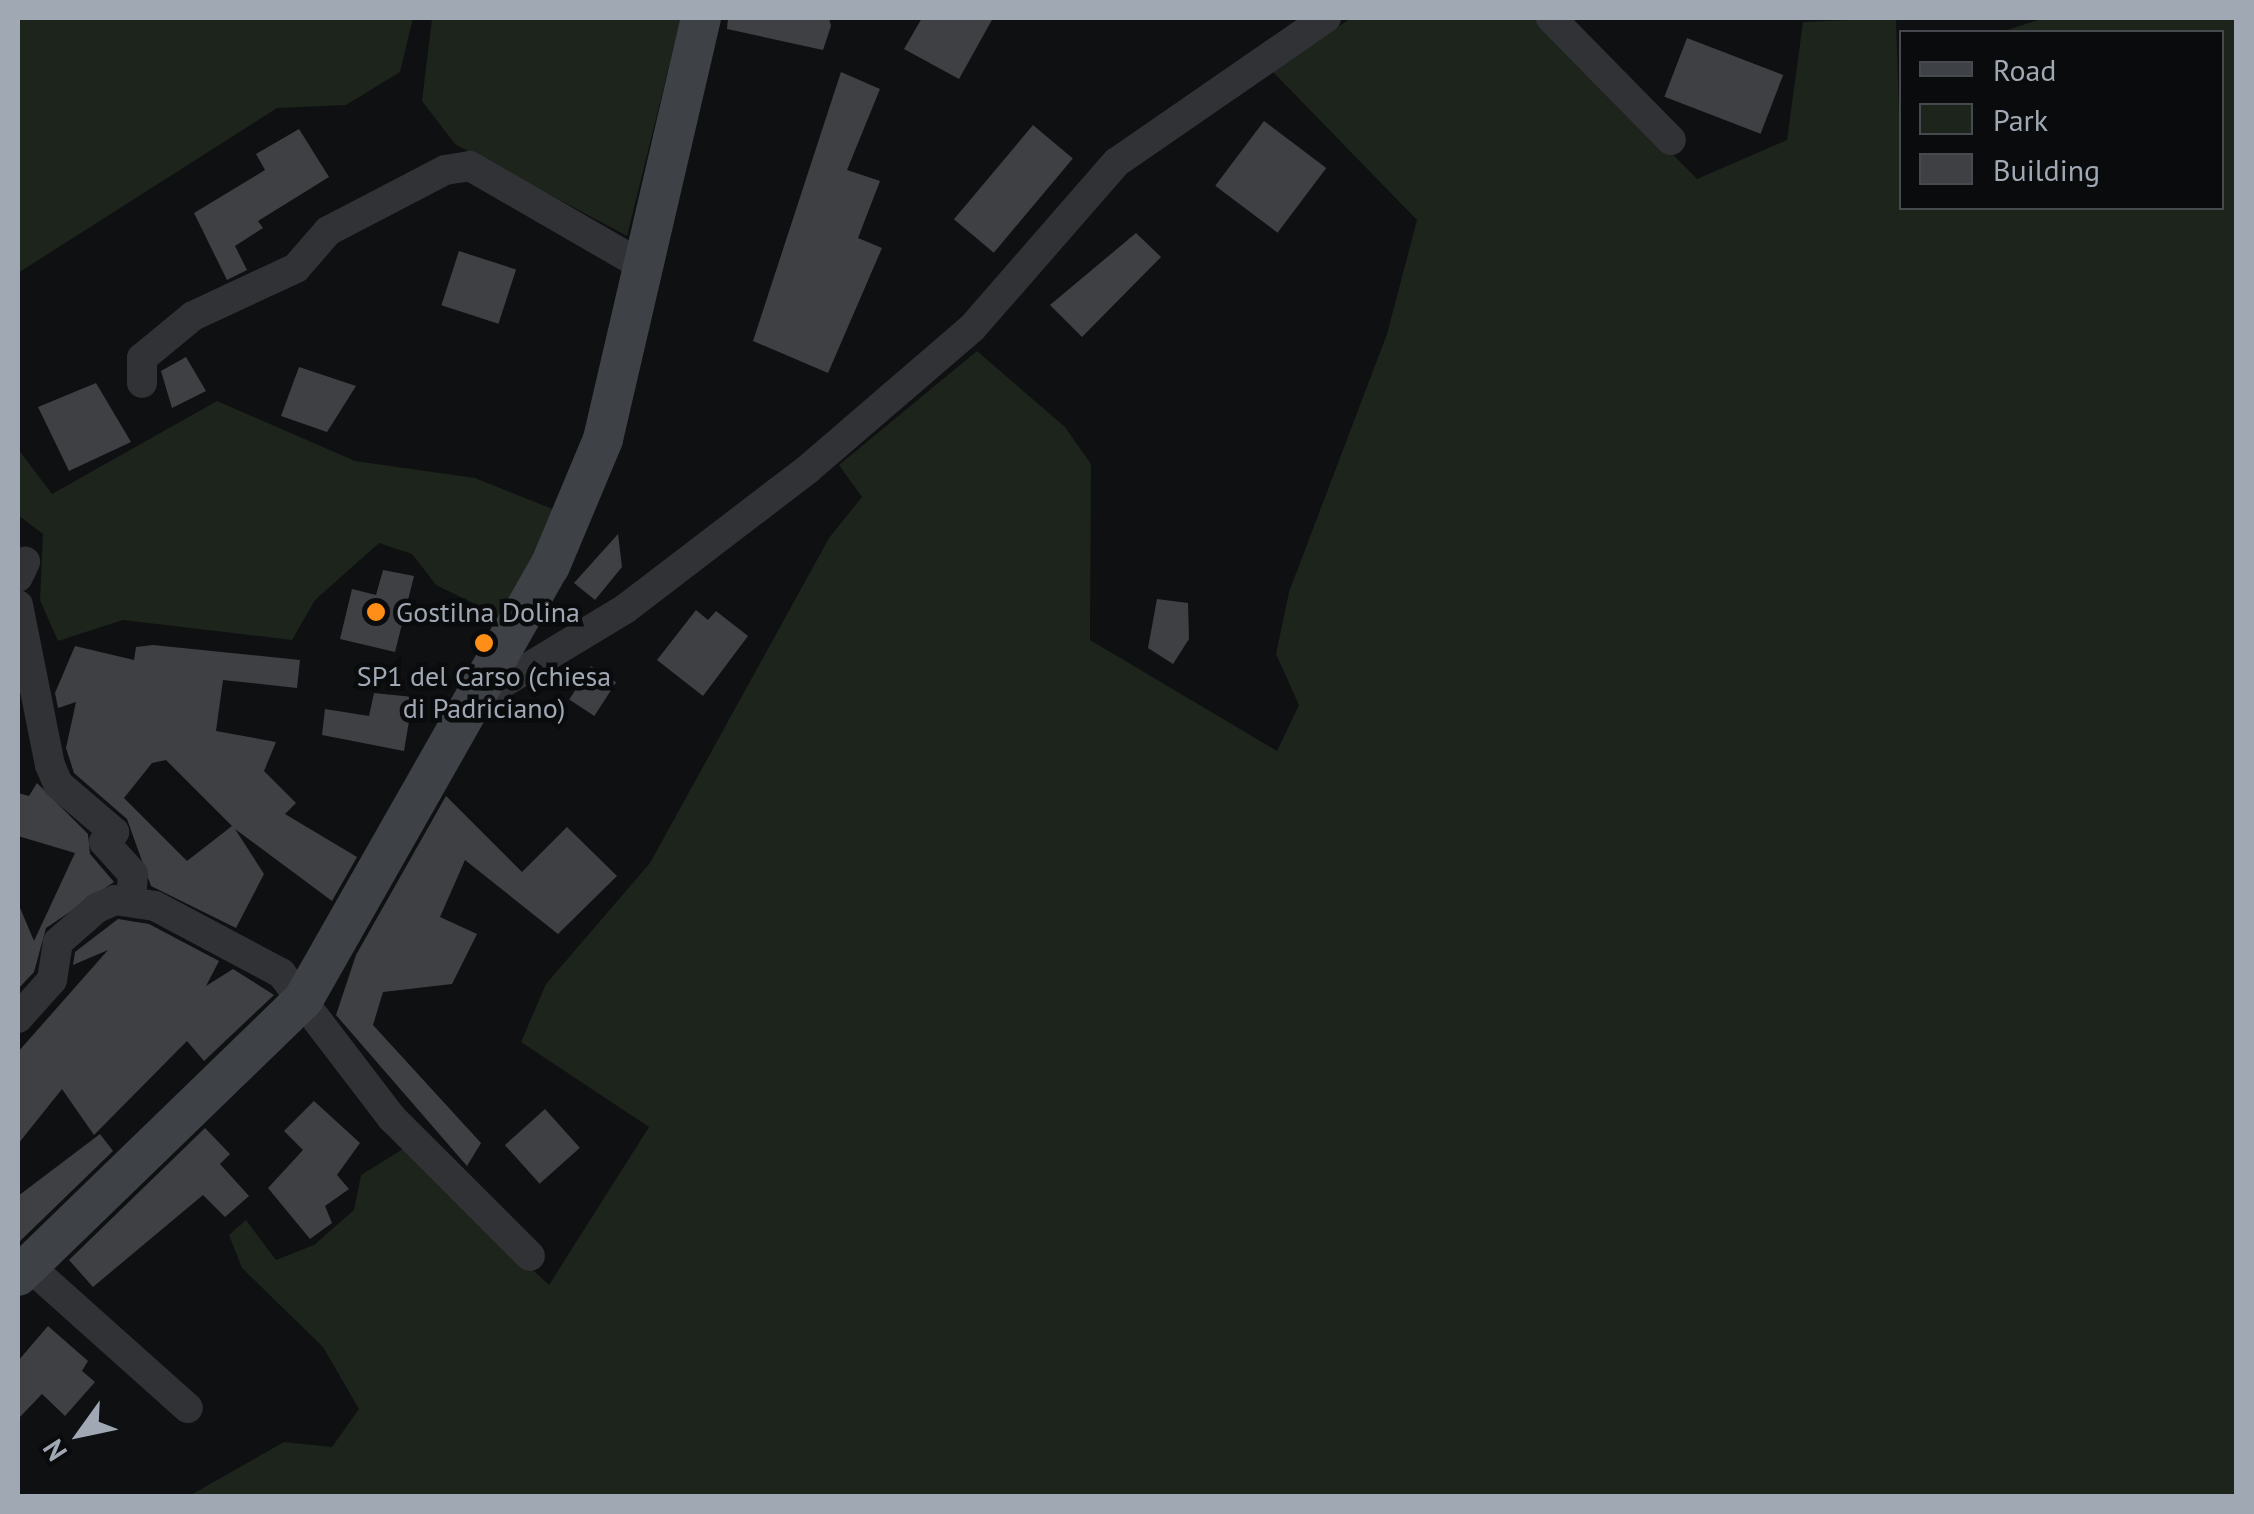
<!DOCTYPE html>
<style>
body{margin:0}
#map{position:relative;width:2254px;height:1514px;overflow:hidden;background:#0f1011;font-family:"PT Sans",sans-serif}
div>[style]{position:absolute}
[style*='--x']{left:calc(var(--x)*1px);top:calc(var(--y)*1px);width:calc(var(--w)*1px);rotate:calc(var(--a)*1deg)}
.green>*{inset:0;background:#1c241c}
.building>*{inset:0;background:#3e4044;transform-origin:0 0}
.street>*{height:30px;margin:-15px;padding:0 15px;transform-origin:15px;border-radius:15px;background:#303236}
.secondary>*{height:40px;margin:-20px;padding:0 20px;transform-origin:20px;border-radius:20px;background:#3e4146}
.dots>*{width:28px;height:28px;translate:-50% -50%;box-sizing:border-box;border:5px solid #0a0b0c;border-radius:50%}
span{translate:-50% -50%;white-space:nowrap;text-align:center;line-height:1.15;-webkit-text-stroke:9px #0a0b0c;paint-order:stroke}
.poi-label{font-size:28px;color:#9fa8b3}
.left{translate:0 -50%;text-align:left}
.frame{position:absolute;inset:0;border:20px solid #9fa8b3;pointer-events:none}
.legend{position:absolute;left:1899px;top:30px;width:325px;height:180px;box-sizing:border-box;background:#0a0b0c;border:2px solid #464a4f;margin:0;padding:12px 18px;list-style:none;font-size:30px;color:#9fa8b3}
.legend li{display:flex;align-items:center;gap:20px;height:50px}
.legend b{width:50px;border:2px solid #464a4f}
.north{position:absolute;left:30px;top:1384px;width:100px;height:100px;-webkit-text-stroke:8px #0a0b0c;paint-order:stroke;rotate:237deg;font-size:28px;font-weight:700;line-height:40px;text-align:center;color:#9fa8b3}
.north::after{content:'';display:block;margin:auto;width:35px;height:45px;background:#9fa8b3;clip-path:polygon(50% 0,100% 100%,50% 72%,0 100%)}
</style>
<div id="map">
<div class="green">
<i style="clip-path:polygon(18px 18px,413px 18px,400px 72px,346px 105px,277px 108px,18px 273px)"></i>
<i style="clip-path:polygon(1351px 18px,1538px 18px,1697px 179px,1787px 140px,1803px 22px,1896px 18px,1902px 208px,2222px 208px,2222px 32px,2001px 32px,2044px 18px,2236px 18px,2236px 1496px,189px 1496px,284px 1442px,332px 1447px,359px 1409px,323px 1347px,242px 1268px,229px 1235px,246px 1220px,276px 1260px,314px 1245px,354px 1210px,361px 1175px,403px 1149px,549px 1285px,649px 1127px,521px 1042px,546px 984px,650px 863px,829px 538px,862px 497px,839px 465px,977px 351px,1065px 427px,1091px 464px,1090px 640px,1277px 751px,1299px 705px,1276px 654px,1289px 592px,1387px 334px,1417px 220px,1273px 72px)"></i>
<i style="clip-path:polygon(432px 19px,681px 18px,627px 236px,455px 144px,422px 101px)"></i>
<i style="clip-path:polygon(217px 401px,355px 461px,475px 478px,560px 512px,499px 616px,436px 585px,412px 554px,379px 543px,315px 600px,292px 640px,123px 620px,58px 641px,40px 600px,43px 534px,18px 515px,18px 449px,52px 494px)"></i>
</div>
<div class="building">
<i style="clip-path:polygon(728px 18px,829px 18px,831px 26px,823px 50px,727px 29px)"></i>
<i style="clip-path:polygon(922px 18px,993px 18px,959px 79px,904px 49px)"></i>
<i style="left:1687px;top:38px;width:103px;height:63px;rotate:21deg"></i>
<i style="clip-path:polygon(841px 72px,880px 89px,847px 170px,880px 181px,858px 238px,882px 248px,828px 373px,753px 341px)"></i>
<i style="left:1264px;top:121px;width:78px;height:81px;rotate:37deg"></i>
<i style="left:1033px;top:125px;width:52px;height:123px;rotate:40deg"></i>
<i style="clip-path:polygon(299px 129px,329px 177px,258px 221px,263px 228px,235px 246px,247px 270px,227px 280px,194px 213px,265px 170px,256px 154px)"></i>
<i style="clip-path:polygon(1136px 233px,1161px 257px,1082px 337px,1050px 305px)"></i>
<i style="left:459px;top:251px;width:60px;height:57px;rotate:18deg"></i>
<i style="clip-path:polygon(186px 357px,206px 391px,172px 408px,161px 371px)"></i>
<i style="clip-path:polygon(299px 367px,356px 386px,327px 432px,281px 416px)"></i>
<i style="clip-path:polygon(96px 383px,131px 442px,69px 471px,38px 407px)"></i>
<i style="clip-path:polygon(618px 534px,622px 567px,595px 600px,574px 583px)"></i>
<i style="clip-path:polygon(383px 570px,414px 576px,395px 652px,340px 639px,352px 589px,376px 595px)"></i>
<i style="clip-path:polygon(1157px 599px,1188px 603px,1189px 639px,1173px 664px,1148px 648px)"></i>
<i style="clip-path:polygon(696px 610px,708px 620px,716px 611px,748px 636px,703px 696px,657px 660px)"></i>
<i style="clip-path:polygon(evenodd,153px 645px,300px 660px,297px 688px,223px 680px,216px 731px,276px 742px,264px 771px,296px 803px,285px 814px,357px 857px,332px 901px,235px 829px,264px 874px,236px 928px,151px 886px,127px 819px,74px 773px,66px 748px,76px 702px,58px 708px,55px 693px,75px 646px,134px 660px,136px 647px,153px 645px,166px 760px,232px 826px,187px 861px,124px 798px,152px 763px,166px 760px)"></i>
<i style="left:591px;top:666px;width:30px;height:40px;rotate:33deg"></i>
<i style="clip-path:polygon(374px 693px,413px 697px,404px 751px,322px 735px,325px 709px,369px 716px)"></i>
<i style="clip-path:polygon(37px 783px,88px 834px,90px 854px,114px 882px,46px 928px,34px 972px,18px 989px,18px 903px,34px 941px,75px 853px,18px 836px,18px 793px,29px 796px)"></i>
<i style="clip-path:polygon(446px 796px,522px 872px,567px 827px,617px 876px,558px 934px,465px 860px,440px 917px,477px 934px,452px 984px,383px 992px,373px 1025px,481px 1143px,467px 1166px,336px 1015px,356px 955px)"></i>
<i style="clip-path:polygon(118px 919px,149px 924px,219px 961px,206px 986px,233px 969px,274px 995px,204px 1061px,187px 1041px,94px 1135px,62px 1089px,18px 1144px,18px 1052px,108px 950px,73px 965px,75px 952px)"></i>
<i style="clip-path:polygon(314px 1101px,360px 1143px,337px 1175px,349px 1189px,325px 1206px,332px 1223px,310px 1239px,268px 1188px,303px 1150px,284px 1131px)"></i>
<i style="left:545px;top:1109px;width:52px;height:54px;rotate:48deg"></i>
<i style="clip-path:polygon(205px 1128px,230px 1154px,220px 1164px,249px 1196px,225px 1217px,203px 1195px,93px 1287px,69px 1260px)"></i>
<i style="clip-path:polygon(100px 1134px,113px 1151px,18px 1243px,18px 1196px)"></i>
<i style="clip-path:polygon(48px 1326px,88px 1361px,82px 1371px,95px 1382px,65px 1416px,42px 1394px,18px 1419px,18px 1361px)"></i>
</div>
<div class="street">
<i style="--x:1551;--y:18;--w:171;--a:45.5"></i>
<i style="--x:142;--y:383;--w:25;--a:-90"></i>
<i style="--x:142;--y:358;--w:66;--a:-39.5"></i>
<i style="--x:193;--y:316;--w:114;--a:-25"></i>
<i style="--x:296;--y:268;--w:49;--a:-49.1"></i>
<i style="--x:328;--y:231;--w:132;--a:-27.5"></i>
<i style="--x:445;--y:170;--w:25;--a:-9"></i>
<i style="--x:470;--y:166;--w:200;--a:30"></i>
<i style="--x:18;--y:577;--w:17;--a:-65"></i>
<i style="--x:18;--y:605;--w:163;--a:78.7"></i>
<i style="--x:50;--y:765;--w:21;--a:67"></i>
<i style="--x:58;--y:784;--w:74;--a:40.6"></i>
<i style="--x:114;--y:832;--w:14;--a:135"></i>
<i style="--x:104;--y:842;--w:43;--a:47.8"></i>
<i style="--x:133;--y:874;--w:26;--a:94"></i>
<i style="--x:478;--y:698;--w:172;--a:-31.2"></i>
<i style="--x:625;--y:609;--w:230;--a:-37.4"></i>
<i style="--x:808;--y:469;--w:216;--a:-40.7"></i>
<i style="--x:972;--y:328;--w:220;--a:-48.9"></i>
<i style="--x:1117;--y:162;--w:254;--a:-34.6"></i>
<i style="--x:18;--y:1018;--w:51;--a:-48.2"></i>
<i style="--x:52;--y:980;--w:38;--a:-81"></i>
<i style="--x:58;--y:942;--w:52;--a:-41.1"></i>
<i style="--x:97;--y:908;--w:20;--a:-24"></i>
<i style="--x:115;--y:900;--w:40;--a:8.5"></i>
<i style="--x:155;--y:906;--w:143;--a:28"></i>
<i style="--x:281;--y:973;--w:183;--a:52.6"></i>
<i style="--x:392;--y:1118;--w:195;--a:45"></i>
<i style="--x:29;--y:1266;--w:213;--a:41.8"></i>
</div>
<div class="secondary">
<i style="--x:18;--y:1276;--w:397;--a:-44.1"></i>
<i style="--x:303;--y:1000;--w:499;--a:-60.4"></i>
<i style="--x:550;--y:566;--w:138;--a:-67.3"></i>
<i style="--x:603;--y:439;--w:432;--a:-76.9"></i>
</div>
<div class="dots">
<i style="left:376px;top:612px;background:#ff8e19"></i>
<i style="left:484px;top:643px;background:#ff8e19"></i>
</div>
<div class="poi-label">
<span class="left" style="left:396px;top:612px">Gostilna Dolina</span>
<span style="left:484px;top:692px">SP1 del Carso (chiesa<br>di Padriciano)</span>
</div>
<div class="frame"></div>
<ul class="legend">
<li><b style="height:12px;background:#3e4146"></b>Road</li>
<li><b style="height:28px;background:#1c241c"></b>Park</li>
<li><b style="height:28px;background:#3e4044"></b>Building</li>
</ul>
<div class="north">N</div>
</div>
